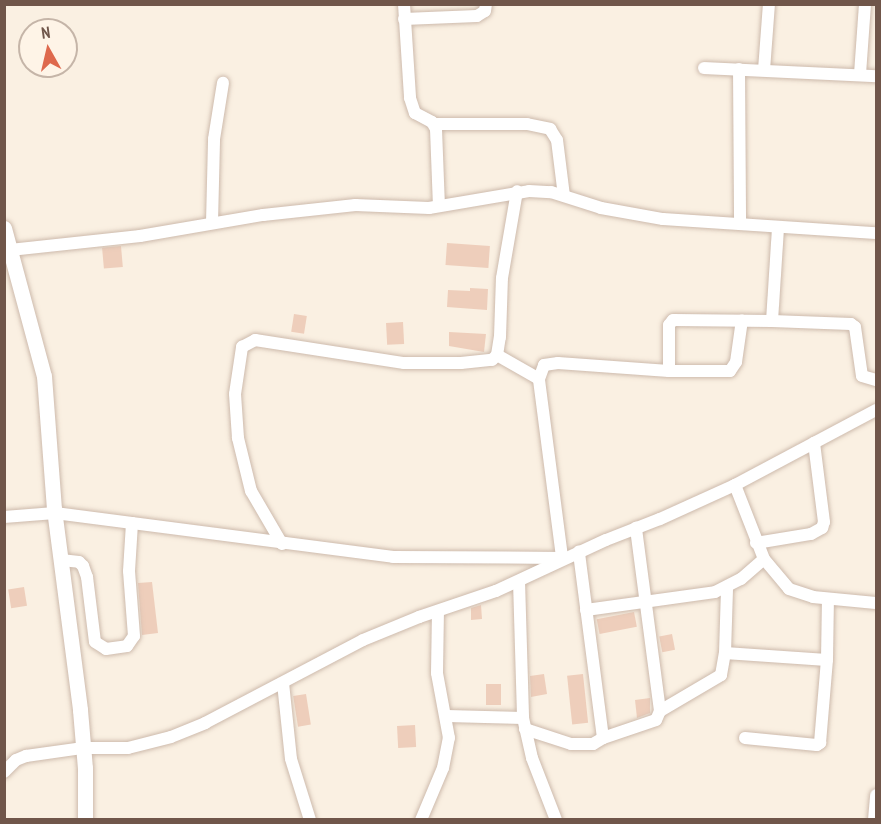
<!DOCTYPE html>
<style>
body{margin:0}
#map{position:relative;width:881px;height:824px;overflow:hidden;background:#faf0e2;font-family:"PT Sans Narrow",sans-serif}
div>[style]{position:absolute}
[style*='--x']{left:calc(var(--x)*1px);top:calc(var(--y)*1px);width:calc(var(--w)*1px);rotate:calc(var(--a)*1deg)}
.building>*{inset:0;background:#eecebb;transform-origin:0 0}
.roads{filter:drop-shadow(0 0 2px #cdbaac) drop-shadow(0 0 2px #cdbaac)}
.minor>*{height:12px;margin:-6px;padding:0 6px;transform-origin:6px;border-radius:6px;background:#fff}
.tertiary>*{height:15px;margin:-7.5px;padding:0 7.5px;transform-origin:7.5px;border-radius:7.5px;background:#fff}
span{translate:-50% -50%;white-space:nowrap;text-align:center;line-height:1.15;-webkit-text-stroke:6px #fef4e7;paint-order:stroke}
.frame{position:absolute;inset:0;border:6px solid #70564a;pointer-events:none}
.north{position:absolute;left:18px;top:18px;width:60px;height:60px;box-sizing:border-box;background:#fef4e7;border:2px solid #c5b5a8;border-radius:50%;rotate:352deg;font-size:16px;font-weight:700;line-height:24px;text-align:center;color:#70564a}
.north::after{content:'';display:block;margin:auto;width:21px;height:27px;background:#de694d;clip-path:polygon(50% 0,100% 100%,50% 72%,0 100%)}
</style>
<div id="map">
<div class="building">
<i style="left:447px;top:243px;width:43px;height:22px;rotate:4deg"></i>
<i style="left:121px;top:246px;width:21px;height:19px;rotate:85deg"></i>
<i style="clip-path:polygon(470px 288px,488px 289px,487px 310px,447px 307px,448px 290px,470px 291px)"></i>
<i style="left:294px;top:314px;width:13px;height:18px;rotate:9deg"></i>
<i style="left:403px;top:322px;width:22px;height:17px;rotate:87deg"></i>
<i style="clip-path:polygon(449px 332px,486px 334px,484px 352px,449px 346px)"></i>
<i style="clip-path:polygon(152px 582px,158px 633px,142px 635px,138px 583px)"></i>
<i style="left:24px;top:587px;width:19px;height:16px;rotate:81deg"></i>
<i style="clip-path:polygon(481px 605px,482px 619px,471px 620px,471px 608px)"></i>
<i style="left:634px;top:612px;width:15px;height:38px;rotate:79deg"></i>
<i style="left:672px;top:634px;width:16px;height:13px;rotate:79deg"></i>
<i style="clip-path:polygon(544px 674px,547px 694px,531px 697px,530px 676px)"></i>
<i style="left:583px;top:674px;width:49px;height:16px;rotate:84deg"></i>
<i style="left:486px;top:684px;width:15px;height:21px"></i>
<i style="left:306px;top:694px;width:31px;height:13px;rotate:81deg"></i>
<i style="clip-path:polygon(650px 698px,650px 713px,637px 718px,635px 700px)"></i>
<i style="left:415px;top:725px;width:22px;height:18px;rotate:87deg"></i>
</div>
<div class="roads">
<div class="minor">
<i style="--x:404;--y:4;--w:94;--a:86.3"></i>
<i style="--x:410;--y:98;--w:16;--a:72"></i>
<i style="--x:415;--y:113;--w:19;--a:28"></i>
<i style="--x:432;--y:122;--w:8;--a:60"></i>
<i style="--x:436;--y:129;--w:77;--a:87.8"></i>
<i style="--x:404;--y:19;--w:73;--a:-2.4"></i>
<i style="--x:477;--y:16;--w:9;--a:-32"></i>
<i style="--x:485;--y:11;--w:7;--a:-82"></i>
<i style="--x:704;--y:68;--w:172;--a:2.7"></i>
<i style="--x:739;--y:69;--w:155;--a:89.6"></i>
<i style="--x:764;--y:70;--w:66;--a:-85.7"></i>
<i style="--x:860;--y:74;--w:70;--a:-85.9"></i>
<i style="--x:434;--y:124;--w:93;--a:0"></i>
<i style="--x:527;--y:124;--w:24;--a:12"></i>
<i style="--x:550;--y:129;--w:13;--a:58"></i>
<i style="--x:557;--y:140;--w:56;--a:82.9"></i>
<i style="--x:212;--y:223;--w:84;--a:-88.6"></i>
<i style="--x:214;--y:139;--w:57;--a:-80.9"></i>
<i style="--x:10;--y:250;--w:131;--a:-6.1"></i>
<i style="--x:140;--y:236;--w:125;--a:-9.7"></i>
<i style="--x:263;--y:215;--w:93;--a:-6.2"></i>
<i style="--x:355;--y:205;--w:74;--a:2.3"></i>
<i style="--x:429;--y:208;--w:101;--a:-9.6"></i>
<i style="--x:529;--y:191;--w:22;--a:3"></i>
<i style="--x:551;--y:192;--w:52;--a:17.7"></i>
<i style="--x:601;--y:208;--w:63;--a:10.1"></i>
<i style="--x:663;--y:219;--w:213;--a:3.8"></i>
<i style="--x:772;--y:321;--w:79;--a:2.2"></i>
<i style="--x:851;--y:324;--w:5;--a:37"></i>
<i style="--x:855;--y:327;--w:49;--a:81.9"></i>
<i style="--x:862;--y:376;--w:15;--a:16"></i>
<i style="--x:497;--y:355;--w:48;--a:29.7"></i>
<i style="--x:669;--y:371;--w:61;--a:0"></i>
<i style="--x:730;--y:371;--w:11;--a:-56"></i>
<i style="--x:736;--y:362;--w:42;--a:-81.9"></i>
<i style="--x:735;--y:485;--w:79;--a:68.6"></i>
<i style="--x:764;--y:559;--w:39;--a:50"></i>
<i style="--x:789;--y:589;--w:25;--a:18"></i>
<i style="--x:813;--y:597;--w:63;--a:5.4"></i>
<i style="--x:4;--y:517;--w:51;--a:-4.5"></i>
<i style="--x:55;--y:513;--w:341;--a:7.4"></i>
<i style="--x:393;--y:557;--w:171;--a:0.3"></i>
<i style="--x:756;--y:543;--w:56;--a:-9.3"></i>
<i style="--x:811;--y:534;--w:13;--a:-29"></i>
<i style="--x:822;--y:528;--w:6;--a:-72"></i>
<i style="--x:824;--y:522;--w:80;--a:-97.2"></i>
<i style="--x:282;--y:544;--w:61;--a:-120.3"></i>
<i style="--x:251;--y:491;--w:55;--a:-103.8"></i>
<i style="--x:238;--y:438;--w:44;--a:-93.9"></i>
<i style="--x:235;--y:394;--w:48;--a:-81.5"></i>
<i style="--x:242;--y:347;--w:15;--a:-28"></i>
<i style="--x:255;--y:340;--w:151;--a:8.8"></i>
<i style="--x:404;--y:363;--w:57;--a:0"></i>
<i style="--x:461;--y:363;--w:31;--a:-6"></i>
<i style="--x:492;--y:360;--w:7;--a:-45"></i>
<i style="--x:497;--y:355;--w:18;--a:-81"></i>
<i style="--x:500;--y:337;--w:59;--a:-88.1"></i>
<i style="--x:502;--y:278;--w:88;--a:-80.2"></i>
<i style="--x:562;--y:557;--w:179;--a:-97.4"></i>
<i style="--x:539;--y:379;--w:15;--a:-70"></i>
<i style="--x:544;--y:365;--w:14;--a:-8"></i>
<i style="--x:558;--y:363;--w:111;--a:4.1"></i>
<i style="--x:669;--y:371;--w:46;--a:-90"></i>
<i style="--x:669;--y:325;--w:6;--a:-51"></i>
<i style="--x:673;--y:320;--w:99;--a:0.6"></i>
<i style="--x:772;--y:321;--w:94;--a:-86.3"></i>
<i style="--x:61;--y:560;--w:18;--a:6"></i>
<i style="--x:79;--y:562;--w:6;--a:45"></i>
<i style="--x:83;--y:566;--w:12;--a:70"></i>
<i style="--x:87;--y:577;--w:65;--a:83"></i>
<i style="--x:95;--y:642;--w:13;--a:32"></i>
<i style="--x:106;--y:649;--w:21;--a:-8"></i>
<i style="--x:127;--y:646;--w:12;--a:-55"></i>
<i style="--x:134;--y:636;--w:65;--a:-94.4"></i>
<i style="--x:129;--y:571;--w:48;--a:-86.4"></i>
<i style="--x:519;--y:581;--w:137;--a:88.3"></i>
<i style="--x:523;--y:718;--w:41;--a:77.3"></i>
<i style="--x:532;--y:758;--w:66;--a:68.8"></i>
<i style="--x:586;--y:610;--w:130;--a:-7.9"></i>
<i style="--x:715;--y:592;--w:29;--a:-27"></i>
<i style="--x:741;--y:579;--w:30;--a:-41"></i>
<i style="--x:725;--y:653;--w:102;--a:3.9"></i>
<i style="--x:283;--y:683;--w:76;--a:84"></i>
<i style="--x:291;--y:759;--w:64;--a:72.7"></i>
<i style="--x:660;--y:711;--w:71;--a:-30.5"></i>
<i style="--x:721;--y:675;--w:22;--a:-80"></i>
<i style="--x:725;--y:653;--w:65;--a:-88.2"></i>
<i style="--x:447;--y:716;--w:76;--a:1.5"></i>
<i style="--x:525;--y:729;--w:48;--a:18.1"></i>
<i style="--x:571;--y:744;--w:22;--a:0"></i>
<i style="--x:593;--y:744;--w:12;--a:-31"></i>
<i style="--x:603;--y:738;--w:188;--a:-97.4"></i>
<i style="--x:603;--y:738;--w:56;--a:-18.8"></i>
<i style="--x:656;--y:720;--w:10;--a:-66"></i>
<i style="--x:660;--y:711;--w:185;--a:-97.5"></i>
<i style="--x:745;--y:738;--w:72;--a:5.6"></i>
<i style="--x:817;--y:745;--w:4;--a:-34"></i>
<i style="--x:820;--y:743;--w:83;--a:-85.2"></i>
<i style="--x:827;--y:660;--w:61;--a:-89.1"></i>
<i style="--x:4;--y:772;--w:17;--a:-45"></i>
<i style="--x:16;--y:760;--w:11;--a:-22"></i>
<i style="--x:26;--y:756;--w:58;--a:-8"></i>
<i style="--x:83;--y:748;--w:45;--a:0"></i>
<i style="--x:128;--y:748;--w:44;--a:-14.3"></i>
<i style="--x:171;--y:737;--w:37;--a:-22"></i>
<i style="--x:205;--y:723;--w:178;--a:-27.7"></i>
<i style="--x:363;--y:640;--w:61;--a:-22.3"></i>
<i style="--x:419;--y:617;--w:81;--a:-18.7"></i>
<i style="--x:496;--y:591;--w:121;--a:-24.9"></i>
<i style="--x:606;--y:540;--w:58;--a:-21.3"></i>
<i style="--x:660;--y:519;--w:82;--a:-24.4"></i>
<i style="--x:735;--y:485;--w:160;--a:-28"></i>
<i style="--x:421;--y:820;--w:56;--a:-67.1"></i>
<i style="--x:443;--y:768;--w:31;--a:-79"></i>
<i style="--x:449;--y:738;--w:66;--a:-100.5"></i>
<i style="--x:437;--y:673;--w:62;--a:-89.1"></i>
<i style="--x:874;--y:820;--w:25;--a:-85"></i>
</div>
<div class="tertiary">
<i style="--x:4;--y:228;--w:153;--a:74.9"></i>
<i style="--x:44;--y:376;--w:133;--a:85.7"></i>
<i style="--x:54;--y:509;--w:203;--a:82.6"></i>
<i style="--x:80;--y:710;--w:58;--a:85.1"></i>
<i style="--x:85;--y:768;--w:52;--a:90"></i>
</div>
</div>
<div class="frame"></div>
<div class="north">N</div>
</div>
